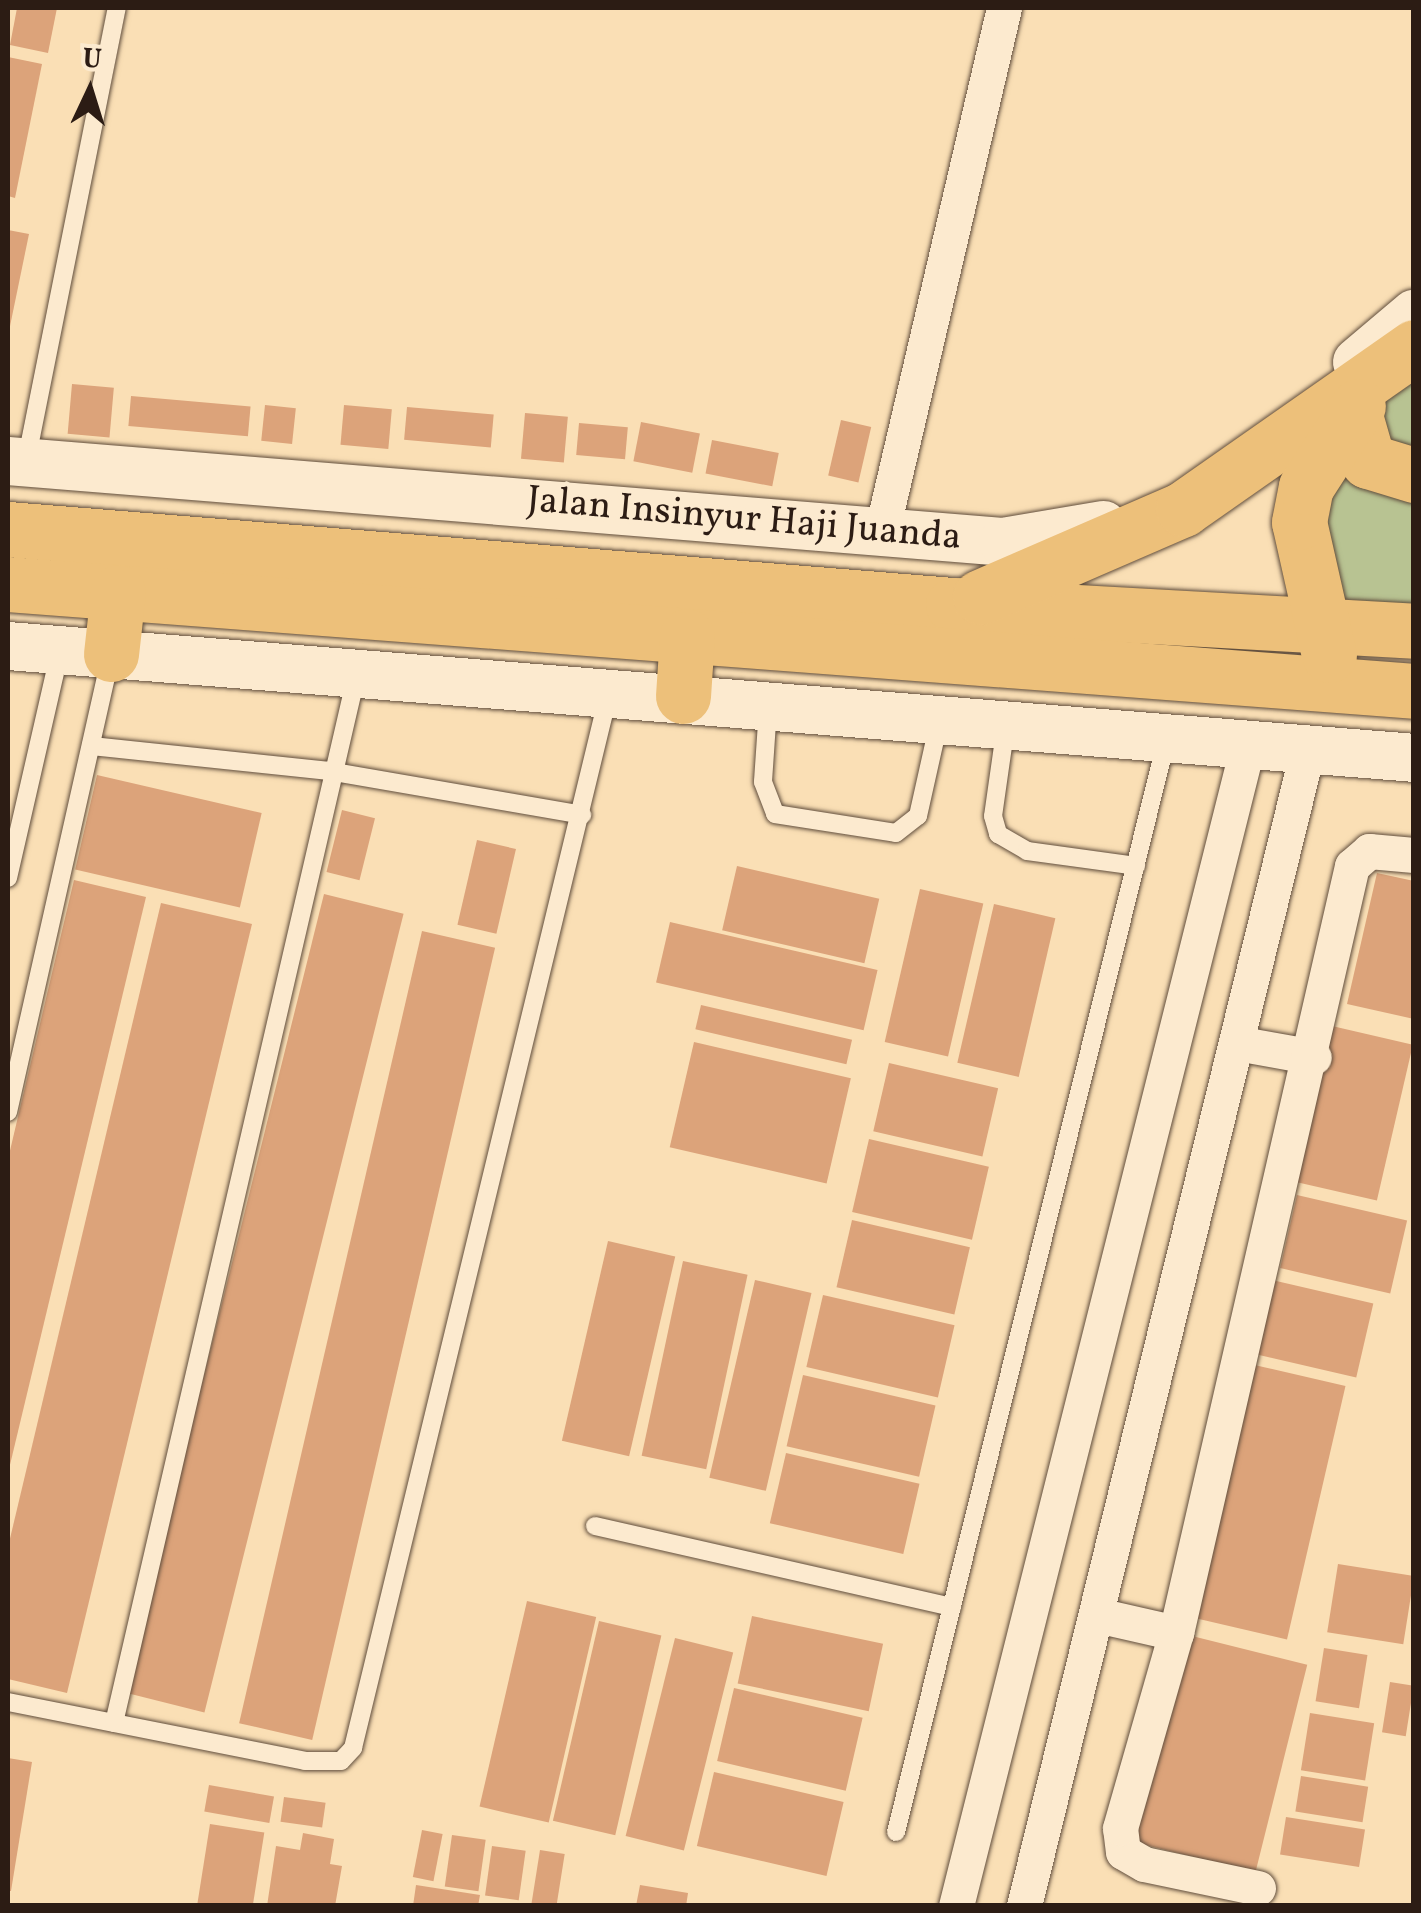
<!DOCTYPE html>
<style>
body{margin:0}
#map{position:relative;width:1421px;height:1913px;overflow:hidden;background:#fadfb5;font-family:Vollkorn,serif}
div>[style]{position:absolute}
[style*='--x']{left:calc(var(--x)*1px);top:calc(var(--y)*1px);width:calc(var(--w)*1px);rotate:calc(var(--a)*1deg)}
.green>*{inset:0;background:#b8c392}
.building>*{inset:0;background:#dca37a;transform-origin:0 0}
.roads{filter:drop-shadow(0 0 2px #604d3c) drop-shadow(0 0 2px #604d3c)}
.lane>*{height:18px;margin:-9px;padding:0 9px;transform-origin:9px;border-radius:9px;background:#fceacf}
.street>*{height:35px;margin:-17.5px;padding:0 17.5px;transform-origin:17.5px;border-radius:17.5px;background:#fceacf}
.secondary>*{height:48px;margin:-24px;padding:0 24px;transform-origin:24px;border-radius:24px;background:#fceacf}
.highway>*{height:55px;margin:-27.5px;padding:0 27.5px;transform-origin:27.5px;border-radius:27.5px;background:#edc07a}
span{translate:-50% -50%;white-space:nowrap;text-align:center;line-height:1.15;-webkit-text-stroke:9px #fceacf;paint-order:stroke}
.street-label{font-size:38px;color:#2c1c14}
.frame{position:absolute;inset:0;border:10px solid #2c1c14;pointer-events:none}
.north{position:absolute;left:40px;top:40px;width:100px;height:100px;-webkit-text-stroke:8px #fceacf;paint-order:stroke;rotate:4deg;font-size:28px;font-weight:700;line-height:40px;text-align:center;color:#2c1c14}
.north::after{content:'';display:block;margin:auto;width:35px;height:45px;background:#2c1c14;clip-path:polygon(50% 0,100% 100%,50% 72%,0 100%)}
</style>
<div id="map">
<div class="green">
<i style="clip-path:polygon(1413px 365px,1413px 603px,1400px 623px,1327px 618px,1315px 496px,1343px 448px)"></i>
</div>
<div class="building">
<i style="clip-path:polygon(17px 8px,57px 8px,48px 53px,10px 45px)"></i>
<i style="clip-path:polygon(8px 57px,42px 64px,15px 198px,8px 196px)"></i>
<i style="clip-path:polygon(8px 230px,29px 234px,9px 331px,8px 330px)"></i>
<i style="left:72px;top:384px;width:42px;height:50px;rotate:5deg"></i>
<i style="left:131px;top:396px;width:120px;height:30px;rotate:5deg"></i>
<i style="left:265px;top:405px;width:31px;height:36px;rotate:6deg"></i>
<i style="left:344px;top:405px;width:48px;height:40px;rotate:5deg"></i>
<i style="left:407px;top:407px;width:87px;height:33px;rotate:5deg"></i>
<i style="left:525px;top:413px;width:43px;height:46px;rotate:5deg"></i>
<i style="left:841px;top:420px;width:31px;height:57px;rotate:13deg"></i>
<i style="left:641px;top:422px;width:60px;height:40px;rotate:11deg"></i>
<i style="left:579px;top:423px;width:49px;height:32px;rotate:5deg"></i>
<i style="left:712px;top:440px;width:68px;height:34px;rotate:11deg"></i>
<i style="left:97px;top:775px;width:169px;height:97px;rotate:13deg"></i>
<i style="left:342px;top:810px;width:34px;height:64px;rotate:14deg"></i>
<i style="left:477px;top:840px;width:40px;height:87px;rotate:13deg"></i>
<i style="left:737px;top:866px;width:146px;height:66px;rotate:13deg"></i>
<i style="clip-path:polygon(1377px 873px,1414px 881px,1414px 1019px,1347px 1004px)"></i>
<i style="clip-path:polygon(74px 880px,146px 897px,9px 1469px,8px 1159px)"></i>
<i style="left:920px;top:889px;width:65px;height:157px;rotate:13deg"></i>
<i style="left:324px;top:894px;width:82px;height:823px;rotate:14deg"></i>
<i style="clip-path:polygon(161px 903px,252px 924px,67px 1693px,8px 1679px,8px 1547px)"></i>
<i style="left:994px;top:904px;width:63px;height:163px;rotate:13deg"></i>
<i style="left:670px;top:922px;width:213px;height:62px;rotate:13deg"></i>
<i style="left:422px;top:931px;width:75px;height:813px;rotate:13deg"></i>
<i style="left:701px;top:1005px;width:155px;height:25px;rotate:13deg"></i>
<i style="left:1332px;top:1026px;width:83px;height:160px;rotate:13deg"></i>
<i style="left:694px;top:1042px;width:161px;height:108px;rotate:13deg"></i>
<i style="left:889px;top:1063px;width:112px;height:70px;rotate:13deg"></i>
<i style="left:869px;top:1139px;width:123px;height:75px;rotate:13deg"></i>
<i style="left:1297px;top:1195px;width:113px;height:75px;rotate:13deg"></i>
<i style="left:852px;top:1220px;width:121px;height:69px;rotate:13deg"></i>
<i style="left:608px;top:1241px;width:69px;height:205px;rotate:13deg"></i>
<i style="left:683px;top:1261px;width:66px;height:199px;rotate:12deg"></i>
<i style="left:755px;top:1280px;width:58px;height:203px;rotate:13deg"></i>
<i style="left:1272px;top:1280px;width:104px;height:76px;rotate:13deg"></i>
<i style="left:823px;top:1295px;width:135px;height:74px;rotate:13deg"></i>
<i style="left:1250px;top:1364px;width:98px;height:260px;rotate:13deg"></i>
<i style="left:803px;top:1375px;width:136px;height:73px;rotate:13deg"></i>
<i style="left:786px;top:1453px;width:137px;height:72px;rotate:13deg"></i>
<i style="left:1338px;top:1564px;width:77px;height:69px;rotate:9deg"></i>
<i style="left:527px;top:1601px;width:71px;height:211px;rotate:13deg"></i>
<i style="left:752px;top:1616px;width:134px;height:69px;rotate:12deg"></i>
<i style="left:599px;top:1621px;width:64px;height:205px;rotate:13deg"></i>
<i style="left:1184px;top:1634px;width:127px;height:214px;rotate:14deg"></i>
<i style="left:675px;top:1638px;width:60px;height:204px;rotate:14deg"></i>
<i style="left:1324px;top:1648px;width:44px;height:54px;rotate:9deg"></i>
<i style="left:1390px;top:1682px;width:24px;height:51px;rotate:9deg"></i>
<i style="left:734px;top:1688px;width:132px;height:75px;rotate:13deg"></i>
<i style="left:1310px;top:1713px;width:65px;height:58px;rotate:9deg"></i>
<i style="clip-path:polygon(8px 1758px,32px 1762px,11px 1891px,8px 1891px)"></i>
<i style="left:714px;top:1772px;width:133px;height:76px;rotate:13deg"></i>
<i style="left:1301px;top:1776px;width:68px;height:36px;rotate:9deg"></i>
<i style="left:209px;top:1785px;width:66px;height:27px;rotate:10deg"></i>
<i style="left:284px;top:1797px;width:42px;height:25px;rotate:8deg"></i>
<i style="left:1286px;top:1817px;width:80px;height:38px;rotate:9deg"></i>
<i style="left:210px;top:1824px;width:55px;height:83px;rotate:9deg"></i>
<i style="left:422px;top:1830px;width:21px;height:48px;rotate:11deg"></i>
<i style="clip-path:polygon(303px 1833px,334px 1839px,330px 1864px,342px 1866px,335px 1906px,267px 1906px,276px 1846px,300px 1850px)"></i>
<i style="left:452px;top:1835px;width:34px;height:52px;rotate:8deg"></i>
<i style="left:492px;top:1846px;width:34px;height:50px;rotate:8deg"></i>
<i style="left:540px;top:1850px;width:25px;height:54px;rotate:9deg"></i>
<i style="clip-path:polygon(416px 1885px,480px 1895px,478px 1906px,413px 1906px)"></i>
<i style="clip-path:polygon(640px 1885px,688px 1893px,686px 1906px,636px 1906px)"></i>
</div>
<div class="roads">
<div class="lane">
<i style="--x:26;--y:462;--w:463;--a:-78.7"></i>
<i style="--x:768;--y:708;--w:74;--a:93.9"></i>
<i style="--x:763;--y:782;--w:34;--a:69"></i>
<i style="--x:775;--y:814;--w:122;--a:8.9"></i>
<i style="--x:896;--y:833;--w:28;--a:-38"></i>
<i style="--x:918;--y:816;--w:96;--a:-77.4"></i>
<i style="--x:1006;--y:725;--w:92;--a:98.1"></i>
<i style="--x:993;--y:816;--w:19;--a:74"></i>
<i style="--x:998;--y:834;--w:34;--a:30"></i>
<i style="--x:1027;--y:851;--w:110;--a:7.8"></i>
<i style="--x:91;--y:746;--w:238;--a:6"></i>
<i style="--x:328;--y:771;--w:258;--a:9.8"></i>
<i style="--x:8;--y:878;--w:233;--a:-77.1"></i>
<i style="--x:8;--y:1112;--w:463;--a:-77.3"></i>
<i style="--x:595;--y:1526;--w:366;--a:12.8"></i>
<i style="--x:8;--y:1702;--w:303;--a:11.2"></i>
<i style="--x:305;--y:1761;--w:36;--a:0"></i>
<i style="--x:341;--y:1761;--w:18;--a:-47"></i>
<i style="--x:353;--y:1748;--w:1082;--a:-76.37"></i>
<i style="--x:114;--y:1723;--w:1074;--a:-76.97"></i>
<i style="--x:896;--y:1832;--w:1123;--a:-76.09"></i>
</div>
<div class="street">
<i style="--x:882;--y:530;--w:536;--a:-76.85"></i>
<i style="--x:1236;--y:1043;--w:79;--a:10.2"></i>
<i style="--x:1097;--y:1615;--w:81;--a:12.8"></i>
<i style="--x:1258;--y:1888;--w:116;--a:-168.1"></i>
<i style="--x:1144;--y:1864;--w:24;--a:-150"></i>
<i style="--x:1123;--y:1852;--w:24;--a:-97"></i>
<i style="--x:1120;--y:1828;--w:203;--a:-74"></i>
<i style="--x:1176;--y:1633;--w:787;--a:-77.08"></i>
<i style="--x:1352;--y:866;--w:23;--a:-41"></i>
<i style="--x:1369;--y:851;--w:45;--a:5.1"></i>
<i style="--x:956;--y:1906;--w:1194;--a:-75.89"></i>
<i style="--x:1024;--y:1906;--w:1188;--a:-76.22"></i>
</div>
<div class="secondary">
<i style="--x:1357;--y:362;--w:75;--a:-40.1"></i>
<i style="--x:8;--y:461;--w:998;--a:4.65"></i>
<i style="--x:1003;--y:542;--w:102;--a:-9.6"></i>
<i style="--x:8;--y:646;--w:1410;--a:4.55"></i>
</div>
<div class="highway">
<i style="--x:1354;--y:412;--w:51;--a:74.1"></i>
<i style="--x:1368;--y:461;--w:48;--a:16.9"></i>
<i style="--x:8;--y:529;--w:948;--a:4.6"></i>
<i style="--x:953;--y:605;--w:462;--a:3.2"></i>
<i style="--x:8;--y:584;--w:1410;--a:4.35"></i>
<i style="--x:980;--y:597;--w:221;--a:-23.4"></i>
<i style="--x:1183;--y:509;--w:282;--a:-35"></i>
<i style="--x:111;--y:654;--w:62;--a:-83.6"></i>
<i style="--x:1329;--y:655;--w:136;--a:-102.7"></i>
<i style="--x:1299;--y:522;--w:36;--a:-79"></i>
<i style="--x:1306;--y:487;--w:96;--a:-57.3"></i>
<i style="--x:683;--y:696;--w:60;--a:-86.2"></i>
</div>
</div>
<div class="street-label">
<span style="left:744px;top:520px;rotate:5deg">Jalan Insinyur Haji Juanda</span>
</div>
<div class="frame"></div>
<div class="north">U</div>
</div>
